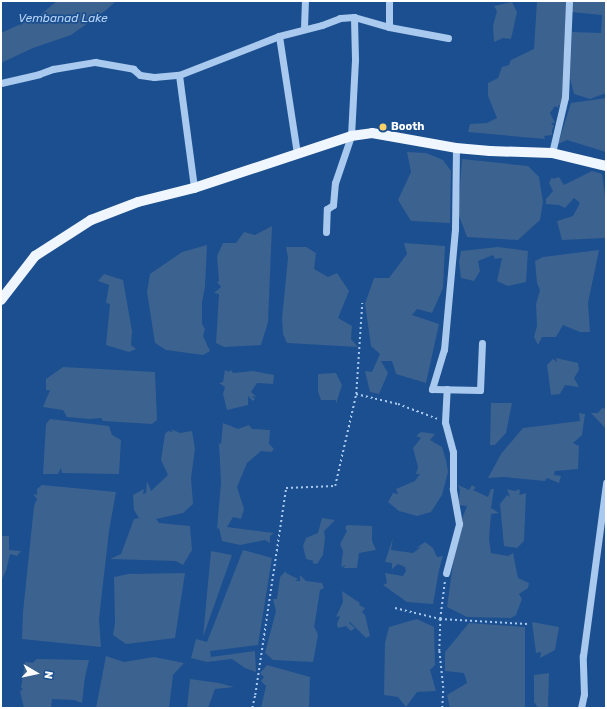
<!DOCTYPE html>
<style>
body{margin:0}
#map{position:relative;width:607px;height:709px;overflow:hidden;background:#1b4f8f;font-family:Rubik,sans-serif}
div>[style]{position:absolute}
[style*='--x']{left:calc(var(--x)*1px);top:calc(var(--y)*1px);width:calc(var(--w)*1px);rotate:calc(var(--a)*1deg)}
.water>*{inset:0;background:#3c6290}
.path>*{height:1.5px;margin-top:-0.75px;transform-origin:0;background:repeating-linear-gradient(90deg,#a9c9ee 0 2px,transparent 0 5px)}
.minor>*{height:7px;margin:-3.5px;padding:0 3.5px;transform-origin:3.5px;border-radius:3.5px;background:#a9c9ee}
.major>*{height:10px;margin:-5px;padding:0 5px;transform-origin:5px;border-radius:5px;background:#f0f6ff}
.dots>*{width:11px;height:11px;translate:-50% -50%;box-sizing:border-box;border:2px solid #1b4f8f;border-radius:50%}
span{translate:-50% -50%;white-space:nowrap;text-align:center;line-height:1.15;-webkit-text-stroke:3.5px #1b4f8f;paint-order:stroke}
.poi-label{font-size:11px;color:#fff;font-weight:700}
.left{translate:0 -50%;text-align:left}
.water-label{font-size:12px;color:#b5d3f5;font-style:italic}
.frame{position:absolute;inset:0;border:2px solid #fff;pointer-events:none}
.north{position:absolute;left:16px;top:653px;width:40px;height:40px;-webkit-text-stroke:3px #1b4f8f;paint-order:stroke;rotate:99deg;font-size:11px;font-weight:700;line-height:16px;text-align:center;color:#fff}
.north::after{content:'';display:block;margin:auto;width:14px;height:18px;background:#fff;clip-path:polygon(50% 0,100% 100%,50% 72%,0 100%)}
</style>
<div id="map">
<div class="water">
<i style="clip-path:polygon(57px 1px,116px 1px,105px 11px,71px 35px,33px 48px,1px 63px,1px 33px,40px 15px)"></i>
<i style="clip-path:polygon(537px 1px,566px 1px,562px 106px,558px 105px,559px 108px,555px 106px,550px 113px,555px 123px,551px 123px,554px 126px,552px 130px,552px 135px,544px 136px,545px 139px,468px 132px,470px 124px,487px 123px,497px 118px,488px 96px,488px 83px,498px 78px,502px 67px,509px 65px,511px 60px,534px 49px)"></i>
<i style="clip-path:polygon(571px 1px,606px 1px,606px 93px,590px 99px,574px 94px,570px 78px,572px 32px,601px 33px,602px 15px,571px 12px)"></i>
<i style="clip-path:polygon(512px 2px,517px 12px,511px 39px,503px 38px,494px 42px,493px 26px,497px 11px,494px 6px)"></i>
<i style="clip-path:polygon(606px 98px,606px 152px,567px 140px,558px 144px,571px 103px)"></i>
<i style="clip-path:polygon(407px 152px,426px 153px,443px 160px,451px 171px,450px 223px,411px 221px,398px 200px,411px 172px)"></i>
<i style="clip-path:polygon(462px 159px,528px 166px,539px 177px,543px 202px,540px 220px,518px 240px,467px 237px,458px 213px)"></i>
<i style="clip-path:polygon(592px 171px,602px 174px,606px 204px,606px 238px,562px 240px,557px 221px,573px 216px,580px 203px,574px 198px,565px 208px,559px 205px,546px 204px,546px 199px,553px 191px,549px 183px,552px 177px,553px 179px,559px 177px,564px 185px)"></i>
<i style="clip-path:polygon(272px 226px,268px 322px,261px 345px,224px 347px,216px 343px,219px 294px,214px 293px,221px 287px,217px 282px,219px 281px,217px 256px,223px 243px,236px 243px,244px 232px,255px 235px)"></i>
<i style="clip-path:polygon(404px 243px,445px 246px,443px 288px,432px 313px,417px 309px,412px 315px,439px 324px,426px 383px,396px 374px,392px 361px,381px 361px,388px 373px,379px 394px,370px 392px,365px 371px,372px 372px,380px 354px,371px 346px,365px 304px,374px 278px,389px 278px,407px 254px)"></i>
<i style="clip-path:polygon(207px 245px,205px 287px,202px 302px,202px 324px,205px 329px,203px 336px,210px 351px,203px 355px,166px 350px,155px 343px,147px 292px,150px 274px,182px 252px)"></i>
<i style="clip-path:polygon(286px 247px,306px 247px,316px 253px,314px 269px,328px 277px,337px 273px,349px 291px,338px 318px,352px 326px,351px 339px,358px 347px,287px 343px,283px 334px,282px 318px,288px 258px)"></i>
<i style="clip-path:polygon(498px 247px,528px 251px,526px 282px,508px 286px,497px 281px,502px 258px,493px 259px,495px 258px,493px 255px,478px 261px,480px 271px,474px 281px,461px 278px,459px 262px,461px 251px)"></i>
<i style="clip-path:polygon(599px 250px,588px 303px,590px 332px,580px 332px,563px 325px,556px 337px,542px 337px,538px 345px,534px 337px,537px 326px,536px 304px,540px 290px,537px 283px,535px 261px,543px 257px)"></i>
<i style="clip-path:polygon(104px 274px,123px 280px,132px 331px,131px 345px,136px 349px,129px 352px,106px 345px,110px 304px,106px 303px,109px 285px,98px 281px)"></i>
<i style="clip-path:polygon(556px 358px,578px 363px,579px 370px,574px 378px,579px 387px,565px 385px,560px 394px,551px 395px,547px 365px,553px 359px,557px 362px)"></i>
<i style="clip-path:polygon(63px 367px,155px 372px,157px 420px,152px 424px,103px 421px,101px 418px,89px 419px,67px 417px,63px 410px,43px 407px,50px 390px,46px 390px,46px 379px)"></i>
<i style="clip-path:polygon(225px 370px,229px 372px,231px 370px,233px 373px,253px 371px,274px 375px,273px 384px,257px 383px,251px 392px,257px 397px,252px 396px,255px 399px,253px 401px,248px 396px,248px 405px,227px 410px,223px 394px,225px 387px,219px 383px,223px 382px)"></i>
<i style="clip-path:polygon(336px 373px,342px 385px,336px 404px,336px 400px,321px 400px,318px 392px,318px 374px)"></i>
<i style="clip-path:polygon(491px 403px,512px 403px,506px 433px,495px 445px,490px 445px)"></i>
<i style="clip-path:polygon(602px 408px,606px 409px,606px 429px,591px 413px,598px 413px)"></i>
<i style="clip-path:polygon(579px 413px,585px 414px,582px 435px,573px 443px,579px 446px,578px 469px,555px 471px,554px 475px,561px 476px,559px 483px,547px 478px,545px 481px,504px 477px,488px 478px,501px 454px,523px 428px,580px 421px)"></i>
<i style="clip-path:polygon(50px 419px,109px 426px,112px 435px,121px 440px,119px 474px,62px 473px,61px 468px,58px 474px,43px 474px,46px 424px)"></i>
<i style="clip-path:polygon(223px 423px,238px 429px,249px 425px,252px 429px,270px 430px,269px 444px,274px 449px,271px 452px,261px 451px,247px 463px,237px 487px,244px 509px,241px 519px,233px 517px,227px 527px,274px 533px,270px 536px,270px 543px,265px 540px,240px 545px,222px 541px,219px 528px,217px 529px,221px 483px,219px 443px,221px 444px)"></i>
<i style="clip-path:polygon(171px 429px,180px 433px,192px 431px,195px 449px,191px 478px,193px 504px,183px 513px,156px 519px,159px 523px,190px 526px,192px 550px,183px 565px,176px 561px,110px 559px,121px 554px,134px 519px,139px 518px,134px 510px,133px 495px,144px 489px,143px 494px,146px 493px,147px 481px,151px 491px,168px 475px,161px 460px,165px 434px,168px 431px,173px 432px)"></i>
<i style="clip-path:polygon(421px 432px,435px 434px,430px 440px,442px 447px,446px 460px,448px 472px,442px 495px,431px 512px,417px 516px,399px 511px,388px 502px,393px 493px,398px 494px,396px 489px,415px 481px,420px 474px,416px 474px,418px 467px,413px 448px,421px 438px,416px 436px)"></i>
<i style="clip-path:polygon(42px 485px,116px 492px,109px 531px,99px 619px,101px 647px,22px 639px,23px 612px,34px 506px,37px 499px,33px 494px,37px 495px,37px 489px)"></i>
<i style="clip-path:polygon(458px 485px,469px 490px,472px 485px,476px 488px,473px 490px,488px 497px,491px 489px,494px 489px,491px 508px,499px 513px,491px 514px,489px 539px,491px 553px,508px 556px,513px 553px,518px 578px,529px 583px,528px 588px,519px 594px,522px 599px,516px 615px,511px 618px,467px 617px,447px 607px,455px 549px,458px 543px,462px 519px,467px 506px,458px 505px,460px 490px)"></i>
<i style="clip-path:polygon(507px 489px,515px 491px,519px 489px,520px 492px,519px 495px,526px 493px,524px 541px,517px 548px,504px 546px,500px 504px,507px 495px,510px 497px)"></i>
<i style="clip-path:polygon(322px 518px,335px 520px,324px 531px,325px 538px,323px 555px,317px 564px,312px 563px,314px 561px,306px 559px,303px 546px,306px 538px,318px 533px)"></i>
<i style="clip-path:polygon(347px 525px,372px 526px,372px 541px,376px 550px,359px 553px,357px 568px,343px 568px,346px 565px,341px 567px,343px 551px,340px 544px,347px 531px,345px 528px)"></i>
<i style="clip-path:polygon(1px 536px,9px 536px,9px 550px,21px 551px,17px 556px,10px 554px,6px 571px,1px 581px)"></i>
<i style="clip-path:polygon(393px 538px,391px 550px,413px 553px,421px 547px,416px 548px,425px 542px,433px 548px,437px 557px,443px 556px,439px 570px,433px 604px,407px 602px,383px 585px,387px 583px,385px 573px,403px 576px,406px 571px,405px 567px,398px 564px,392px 569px,392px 563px,385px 562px)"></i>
<i style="clip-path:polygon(243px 550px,272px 558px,258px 645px,210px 651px,211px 657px,255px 651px,256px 672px,245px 668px,232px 659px,207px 662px,191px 658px,196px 639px,207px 642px)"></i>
<i style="clip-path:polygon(211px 551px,232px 555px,203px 637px)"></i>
<i style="clip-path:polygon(286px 571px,286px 573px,298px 579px,295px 581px,300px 581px,300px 575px,306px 581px,322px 583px,324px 588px,320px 590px,314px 628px,315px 628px,318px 635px,313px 662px,273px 660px,265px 653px,276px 611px,273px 599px,277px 599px,280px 577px)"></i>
<i style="clip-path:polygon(133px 573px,130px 574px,185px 573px,175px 638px,126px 644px,113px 635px,115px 623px,114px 577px)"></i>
<i style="clip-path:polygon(342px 591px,360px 603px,359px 605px,365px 608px,362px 612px,365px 615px,370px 636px,366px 638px,350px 622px,349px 623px,355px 628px,351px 631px,346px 626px,338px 628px,337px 624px,340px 616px,336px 617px,343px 602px)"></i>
<i style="clip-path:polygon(417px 619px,434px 627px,435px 665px,430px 670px,436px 691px,417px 692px,406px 707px,398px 697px,384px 695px,385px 643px,389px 627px)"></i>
<i style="clip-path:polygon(532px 622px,559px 627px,555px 650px,540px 658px,541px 652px,536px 653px)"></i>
<i style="clip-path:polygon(469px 623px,525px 627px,525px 708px,450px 708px,447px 695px,467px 683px,464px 673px,445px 671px,445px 652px)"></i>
<i style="clip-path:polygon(106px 656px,124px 662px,154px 657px,184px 663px,173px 675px,169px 708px,96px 708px)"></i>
<i style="clip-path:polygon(37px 659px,89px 660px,85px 677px,82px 703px,74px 700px,52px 699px,51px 708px,24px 708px,20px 691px,23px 689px,21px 688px,25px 662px,34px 663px,33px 662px)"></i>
<i style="clip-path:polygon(267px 665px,310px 677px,309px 708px,261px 708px,266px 686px,261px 681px,264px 677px,260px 673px)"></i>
<i style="clip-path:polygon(549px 673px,548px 707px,538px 708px,534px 702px,534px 675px)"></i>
<i style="clip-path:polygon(190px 679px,219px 683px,234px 687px,215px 689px,208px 708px,187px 708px)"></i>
</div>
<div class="path">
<i style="--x:356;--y:394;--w:43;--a:13.4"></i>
<i style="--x:398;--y:404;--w:43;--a:20.6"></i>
<i style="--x:395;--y:608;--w:46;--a:13.7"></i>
<i style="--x:440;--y:619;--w:88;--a:3.3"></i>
<i style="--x:252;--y:708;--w:13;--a:-77"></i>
<i style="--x:255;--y:695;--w:209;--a:-81.5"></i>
<i style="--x:286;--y:488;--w:49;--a:-2.3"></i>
<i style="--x:335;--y:486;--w:94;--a:-77.1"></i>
<i style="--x:356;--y:394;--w:91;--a:-86.2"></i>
<i style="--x:442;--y:708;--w:20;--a:-87"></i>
<i style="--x:443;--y:688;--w:37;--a:-96"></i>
<i style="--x:439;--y:651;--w:32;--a:-88"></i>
<i style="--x:440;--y:619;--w:40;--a:-82.9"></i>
</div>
<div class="minor">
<i style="--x:389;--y:27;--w:60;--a:10.6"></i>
<i style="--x:304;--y:28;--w:27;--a:-88"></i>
<i style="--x:279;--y:36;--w:119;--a:81.3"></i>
<i style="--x:179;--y:75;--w:114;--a:82.4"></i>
<i style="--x:1;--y:83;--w:39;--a:-13"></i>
<i style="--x:39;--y:74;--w:15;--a:-20"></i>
<i style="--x:53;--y:69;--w:43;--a:-9.5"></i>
<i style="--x:95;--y:62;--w:39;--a:10"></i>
<i style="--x:133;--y:69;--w:9;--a:41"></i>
<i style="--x:140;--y:75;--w:14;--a:8"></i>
<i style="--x:154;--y:77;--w:25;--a:-5"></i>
<i style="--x:179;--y:75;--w:107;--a:-21.3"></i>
<i style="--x:279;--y:36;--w:44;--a:-14.3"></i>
<i style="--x:322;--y:25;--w:19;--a:-21"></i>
<i style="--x:340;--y:18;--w:14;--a:-4"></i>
<i style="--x:354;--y:17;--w:36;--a:16"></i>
<i style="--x:389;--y:27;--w:26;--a:-90"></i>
<i style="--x:456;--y:148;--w:81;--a:90.7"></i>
<i style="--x:455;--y:229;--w:121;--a:95.2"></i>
<i style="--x:444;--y:349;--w:42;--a:106.7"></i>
<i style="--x:432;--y:389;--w:48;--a:1.2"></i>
<i style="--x:480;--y:390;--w:47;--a:-87.6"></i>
<i style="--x:552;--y:153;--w:57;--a:-76.9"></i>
<i style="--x:565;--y:97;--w:96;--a:-87.6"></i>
<i style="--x:326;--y:232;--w:23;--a:-88"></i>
<i style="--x:327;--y:209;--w:7;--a:-34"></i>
<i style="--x:333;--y:205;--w:22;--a:-85"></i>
<i style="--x:335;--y:183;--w:50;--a:-71.2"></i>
<i style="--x:351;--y:136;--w:77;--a:-87"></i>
<i style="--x:355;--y:59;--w:42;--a:-91.4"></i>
<i style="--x:446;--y:573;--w:51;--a:-75.1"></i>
<i style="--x:459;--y:524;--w:36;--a:-100"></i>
<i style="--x:453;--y:489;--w:37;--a:-90"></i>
<i style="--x:453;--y:452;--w:31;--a:-105"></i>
<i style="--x:445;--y:422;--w:33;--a:-87"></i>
<i style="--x:581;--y:708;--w:14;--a:-78"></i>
<i style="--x:584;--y:694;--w:38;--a:-92"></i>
<i style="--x:583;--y:656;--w:175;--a:-82.4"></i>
</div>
<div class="major">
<i style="--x:1;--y:300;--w:56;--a:-52.3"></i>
<i style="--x:35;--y:256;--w:67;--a:-32.7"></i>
<i style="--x:91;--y:220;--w:50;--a:-21"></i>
<i style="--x:138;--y:202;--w:58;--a:-14"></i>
<i style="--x:194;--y:188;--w:165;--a:-18.3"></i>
<i style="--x:351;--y:136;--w:21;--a:-8"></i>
<i style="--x:372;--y:133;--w:85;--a:10.1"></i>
<i style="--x:456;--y:148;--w:34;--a:5"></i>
<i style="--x:490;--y:151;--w:62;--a:1.8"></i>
<i style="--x:552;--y:153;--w:56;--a:13.5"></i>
</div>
<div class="dots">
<i style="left:383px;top:127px;background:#ffd166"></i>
</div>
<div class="poi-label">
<span class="left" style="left:391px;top:127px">Booth</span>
</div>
<div class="water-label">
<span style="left:63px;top:19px">Vembanad Lake</span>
</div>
<div class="frame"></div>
<div class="north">N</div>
</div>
